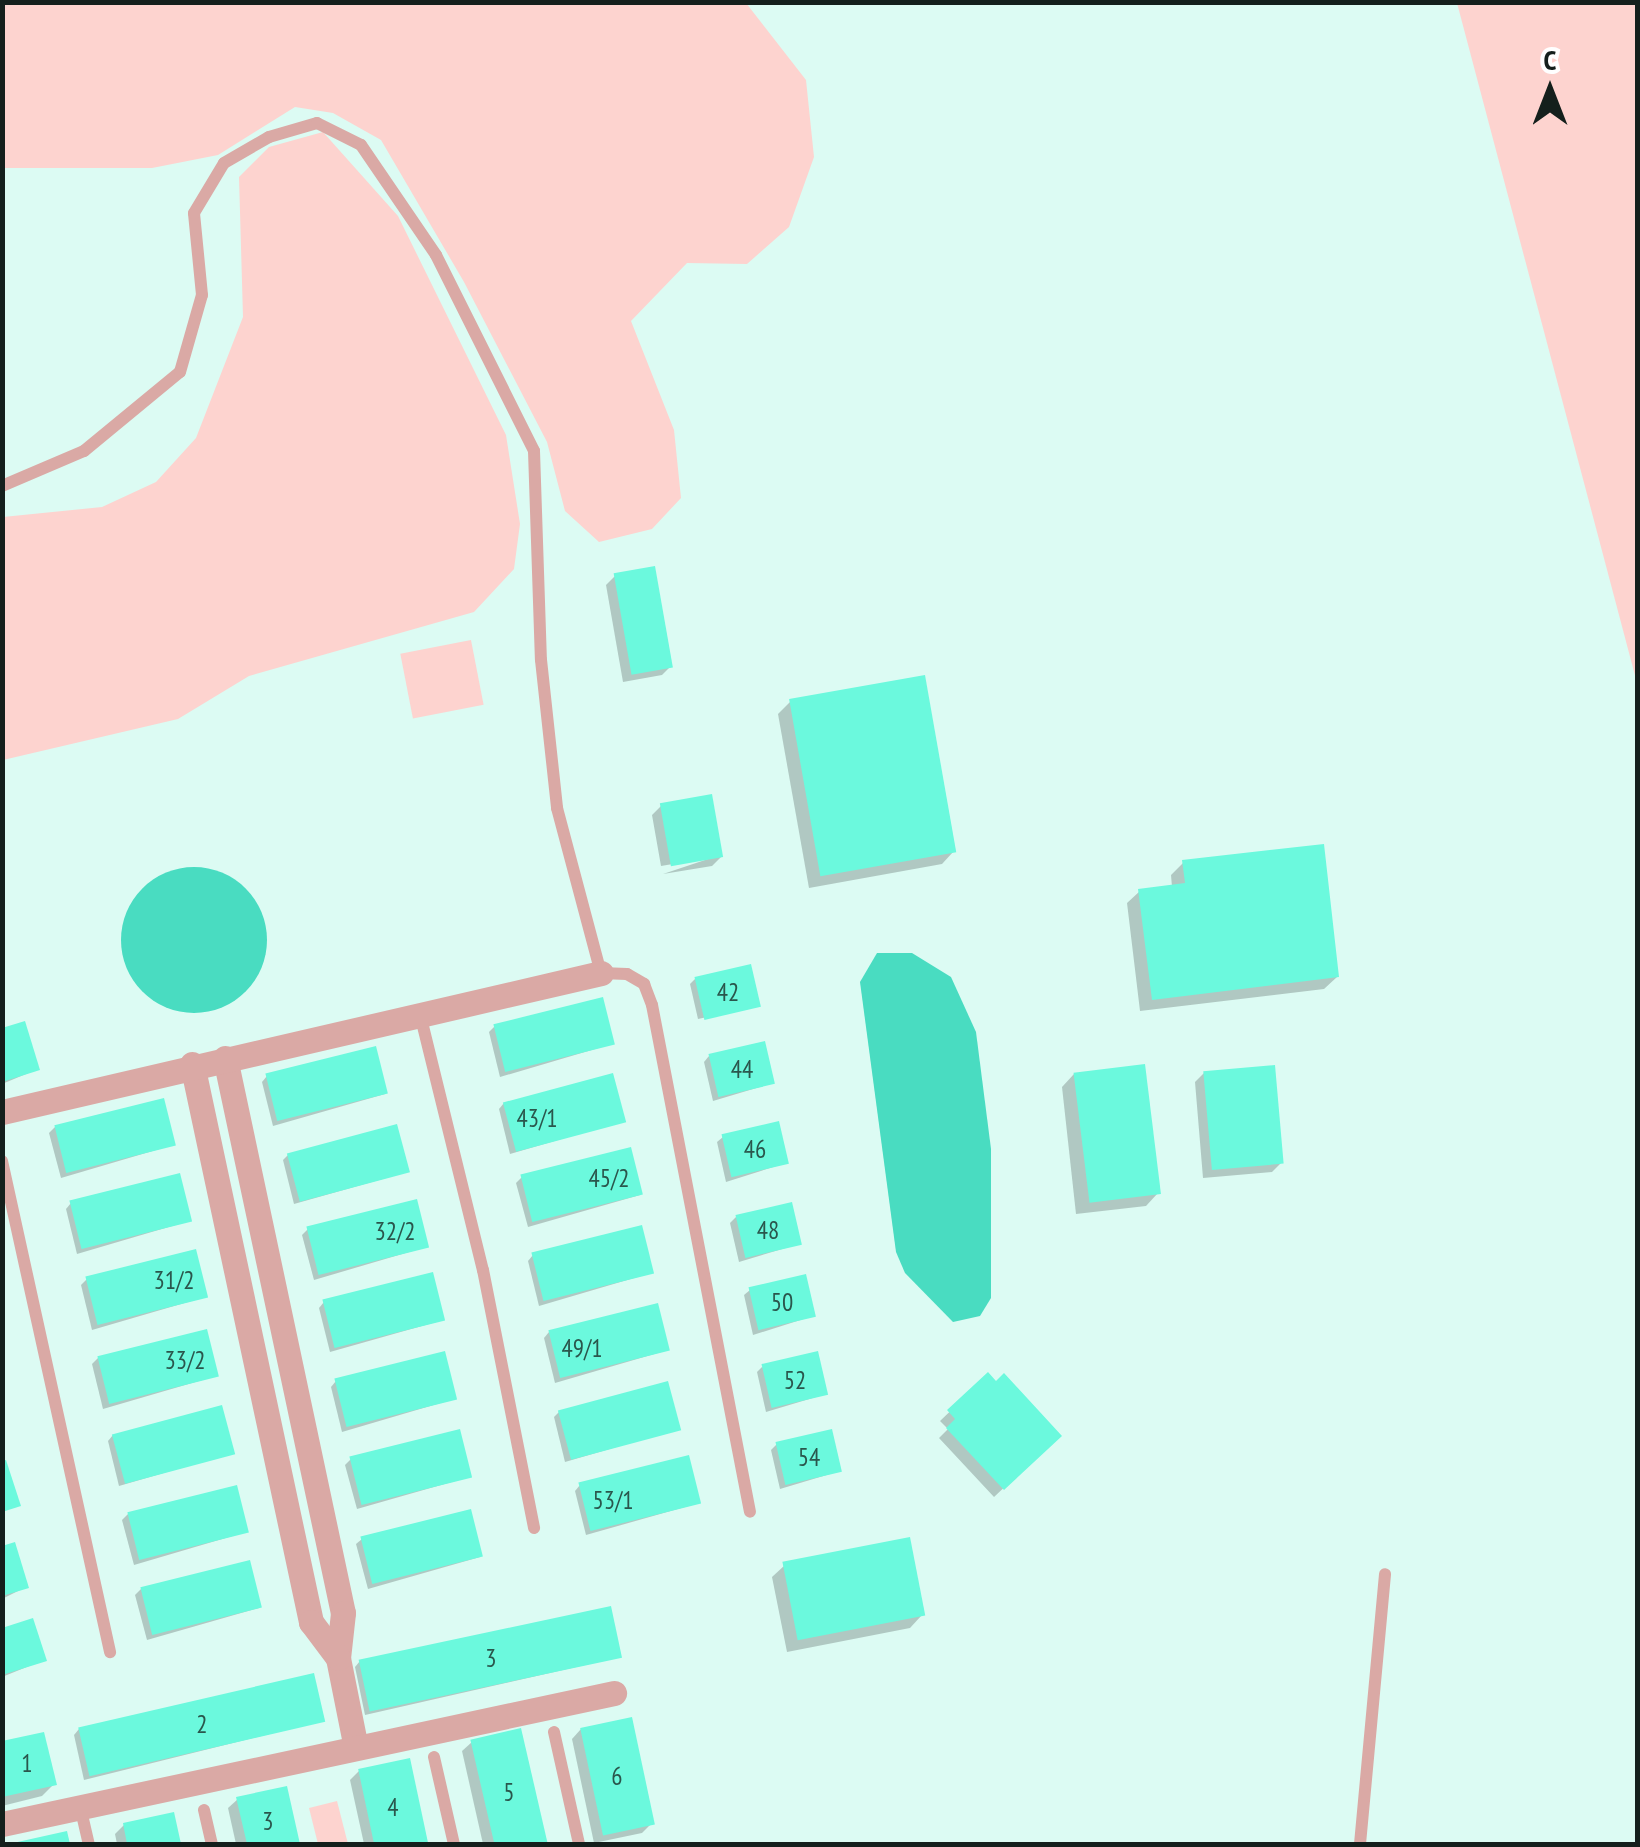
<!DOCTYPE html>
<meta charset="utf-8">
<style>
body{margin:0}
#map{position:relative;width:1640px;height:1847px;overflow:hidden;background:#dcfbf3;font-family:"PT Sans Narrow",sans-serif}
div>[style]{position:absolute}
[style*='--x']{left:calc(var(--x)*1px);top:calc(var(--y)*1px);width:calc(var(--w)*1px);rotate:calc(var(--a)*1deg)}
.green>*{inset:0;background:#fdd3cf;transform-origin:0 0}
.water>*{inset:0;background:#49dcc1}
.round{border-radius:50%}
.shadow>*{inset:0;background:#0003}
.building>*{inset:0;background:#6bf9dd;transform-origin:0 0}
.lane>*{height:12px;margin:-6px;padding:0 6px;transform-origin:6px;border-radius:6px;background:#daa9a5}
.street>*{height:25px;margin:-12.5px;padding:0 12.5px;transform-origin:12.5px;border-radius:12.5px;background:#daa9a5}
span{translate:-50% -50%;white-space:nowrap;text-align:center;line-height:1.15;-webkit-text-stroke:8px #fff;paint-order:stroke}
.number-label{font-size:25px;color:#2a564c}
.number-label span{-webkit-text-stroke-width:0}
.frame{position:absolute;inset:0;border:5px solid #141f1c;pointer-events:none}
.north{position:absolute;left:1500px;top:40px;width:100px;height:100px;-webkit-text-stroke:8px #fff;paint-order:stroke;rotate:0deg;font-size:28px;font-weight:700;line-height:40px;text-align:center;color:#141f1c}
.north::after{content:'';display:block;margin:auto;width:35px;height:45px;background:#141f1c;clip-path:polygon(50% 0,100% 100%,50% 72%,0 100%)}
</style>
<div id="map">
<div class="green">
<i style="clip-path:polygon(2px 3px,746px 3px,806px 80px,814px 157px,789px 227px,747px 264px,687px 263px,631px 321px,674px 430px,681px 498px,652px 529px,599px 542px,565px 511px,547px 442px,464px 282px,381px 140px,333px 113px,295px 107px,218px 155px,152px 168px,3px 168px)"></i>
<i style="clip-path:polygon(1457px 3px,1637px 3px,1637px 683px)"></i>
<i style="clip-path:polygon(323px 132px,398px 216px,506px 435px,520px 524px,514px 569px,474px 612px,249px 676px,178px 719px,3px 760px,3px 517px,102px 507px,156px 482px,196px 438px,243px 317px,239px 177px,269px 147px)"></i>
<i style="left:471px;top:640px;width:66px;height:72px;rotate:79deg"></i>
<i style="clip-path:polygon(337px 1801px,348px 1844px,318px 1844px,309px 1808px)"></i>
</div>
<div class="water">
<i class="round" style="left:121px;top:867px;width:146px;height:146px"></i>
<i style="clip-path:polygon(877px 953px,912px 953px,951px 977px,976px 1032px,991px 1149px,991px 1298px,980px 1316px,953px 1322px,905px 1273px,896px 1252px,860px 982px)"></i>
</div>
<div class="shadow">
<i style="clip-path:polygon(615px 576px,671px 666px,662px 675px,623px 682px,606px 585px)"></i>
<i style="clip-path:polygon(790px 702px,954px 851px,942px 864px,809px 888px,778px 714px)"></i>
<i style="clip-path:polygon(661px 806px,721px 857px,712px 866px,663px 874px,714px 857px,661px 866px,652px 815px)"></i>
<i style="clip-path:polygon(1183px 863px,1337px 977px,1324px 989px,1140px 1011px,1127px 903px,1140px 891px,1172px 887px,1171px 875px)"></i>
<i style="clip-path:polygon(695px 979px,758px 1006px,698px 1019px,690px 984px)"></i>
<i style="clip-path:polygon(494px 1027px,612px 1044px,500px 1077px,489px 1032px)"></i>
<i style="clip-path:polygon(2px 1031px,38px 1069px,2px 1084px)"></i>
<i style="clip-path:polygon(709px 1056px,773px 1083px,713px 1101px,704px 1062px)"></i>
<i style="clip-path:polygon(1204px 1073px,1281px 1163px,1272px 1172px,1203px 1178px,1195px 1082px)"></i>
<i style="clip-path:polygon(1074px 1074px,1158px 1193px,1146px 1206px,1076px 1214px,1062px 1087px)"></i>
<i style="clip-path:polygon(267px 1076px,385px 1094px,273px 1126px,262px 1082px)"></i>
<i style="clip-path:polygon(504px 1103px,623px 1121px,510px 1154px,499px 1109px)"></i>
<i style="clip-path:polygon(55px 1127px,173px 1145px,61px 1178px,49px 1133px)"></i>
<i style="clip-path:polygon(723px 1137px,786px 1163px,726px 1182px,717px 1142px)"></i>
<i style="clip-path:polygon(289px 1154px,407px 1172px,294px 1204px,283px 1160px)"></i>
<i style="clip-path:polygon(522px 1177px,640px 1195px,528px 1227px,516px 1183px)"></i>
<i style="clip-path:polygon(71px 1203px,189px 1221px,77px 1254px,66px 1209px)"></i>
<i style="clip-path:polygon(736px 1217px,799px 1244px,739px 1262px,730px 1223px)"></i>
<i style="clip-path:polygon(308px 1229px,426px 1247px,314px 1280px,302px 1235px)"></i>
<i style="clip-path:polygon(533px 1255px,651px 1273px,539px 1306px,528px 1261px)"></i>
<i style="clip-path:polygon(87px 1279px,205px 1297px,92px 1330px,81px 1285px)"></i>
<i style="clip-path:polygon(750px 1290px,813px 1316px,753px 1335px,744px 1295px)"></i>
<i style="clip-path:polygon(324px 1302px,443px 1320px,330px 1352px,319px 1308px)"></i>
<i style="clip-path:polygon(549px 1332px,668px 1350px,555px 1383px,544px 1338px)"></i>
<i style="clip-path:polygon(98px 1358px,216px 1376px,103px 1409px,92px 1364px)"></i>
<i style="clip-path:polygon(762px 1367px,826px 1394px,766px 1412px,757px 1372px)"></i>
<i style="clip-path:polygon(988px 1375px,1059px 1436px,994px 1497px,939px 1438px,948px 1429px,940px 1421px)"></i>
<i style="clip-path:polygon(336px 1381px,454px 1399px,342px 1432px,331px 1387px)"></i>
<i style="clip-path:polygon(560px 1411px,678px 1429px,565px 1462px,554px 1417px)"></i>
<i style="clip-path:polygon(113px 1435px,232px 1453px,119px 1486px,108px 1441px)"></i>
<i style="clip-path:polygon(777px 1444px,840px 1471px,780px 1489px,771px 1450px)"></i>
<i style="clip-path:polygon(351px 1459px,469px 1477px,357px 1509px,345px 1465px)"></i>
<i style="clip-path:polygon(580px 1485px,699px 1503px,586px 1535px,575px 1491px)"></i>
<i style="clip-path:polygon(128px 1514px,246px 1532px,134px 1565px,122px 1520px)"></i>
<i style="clip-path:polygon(362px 1539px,480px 1557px,368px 1589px,356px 1544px)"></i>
<i style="clip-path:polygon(2px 1549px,26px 1587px,2px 1599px)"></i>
<i style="clip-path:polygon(785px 1565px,922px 1615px,910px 1628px,787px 1652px,772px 1577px)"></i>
<i style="clip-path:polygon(141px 1589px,259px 1608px,147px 1640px,135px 1595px)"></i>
<i style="clip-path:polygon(2px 1631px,44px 1660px,2px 1677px)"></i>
<i style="clip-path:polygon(620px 1657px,365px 1715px,355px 1667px,360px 1661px)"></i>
<i style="clip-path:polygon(322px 1721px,84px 1780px,74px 1735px,79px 1729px)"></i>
<i style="clip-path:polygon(581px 1729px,651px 1824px,642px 1833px,594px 1843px,572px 1739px)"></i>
<i style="clip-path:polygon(519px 1731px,545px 1844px,483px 1844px,462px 1751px,472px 1742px)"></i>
<i style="clip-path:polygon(2px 1744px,54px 1784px,42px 1796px,2px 1806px)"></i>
<i style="clip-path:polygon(408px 1761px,426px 1844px,364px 1844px,350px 1780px,359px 1771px)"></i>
<i style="clip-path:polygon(285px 1789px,297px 1844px,236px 1844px,228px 1808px,238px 1799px)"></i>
<i style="clip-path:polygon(172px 1815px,178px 1844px,117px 1844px,115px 1834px,124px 1825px)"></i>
</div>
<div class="building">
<i style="left:655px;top:566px;width:103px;height:42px;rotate:80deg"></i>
<i style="left:925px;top:675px;width:180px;height:138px;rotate:80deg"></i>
<i style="left:712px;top:794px;width:64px;height:53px;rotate:80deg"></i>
<i style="clip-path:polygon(1324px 844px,1339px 977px,1152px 1000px,1138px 889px,1185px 883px,1182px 860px)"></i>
<i style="left:751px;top:964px;width:44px;height:58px;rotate:77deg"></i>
<i style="left:603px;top:997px;width:49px;height:113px;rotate:76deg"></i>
<i style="clip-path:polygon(25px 1021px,40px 1070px,2px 1082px,2px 1028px)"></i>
<i style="left:765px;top:1041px;width:44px;height:58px;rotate:77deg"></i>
<i style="left:376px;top:1046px;width:49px;height:114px;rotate:76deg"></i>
<i style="left:1145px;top:1064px;width:131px;height:72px;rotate:83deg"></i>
<i style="left:1275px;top:1065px;width:99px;height:72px;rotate:85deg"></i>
<i style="left:613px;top:1073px;width:51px;height:114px;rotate:75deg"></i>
<i style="left:164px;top:1098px;width:49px;height:113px;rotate:76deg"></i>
<i style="left:779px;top:1121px;width:44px;height:59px;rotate:77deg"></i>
<i style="left:397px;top:1124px;width:50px;height:114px;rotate:75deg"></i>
<i style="left:631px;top:1147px;width:49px;height:114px;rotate:76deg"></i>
<i style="left:180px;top:1173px;width:50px;height:114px;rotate:76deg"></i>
<i style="left:417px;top:1199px;width:50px;height:114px;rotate:76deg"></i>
<i style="left:792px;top:1202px;width:44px;height:58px;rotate:77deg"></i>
<i style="left:642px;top:1225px;width:50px;height:114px;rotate:76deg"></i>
<i style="left:196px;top:1249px;width:50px;height:114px;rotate:76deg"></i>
<i style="left:433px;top:1272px;width:50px;height:114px;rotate:76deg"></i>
<i style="left:806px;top:1274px;width:44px;height:59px;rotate:77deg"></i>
<i style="left:658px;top:1303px;width:49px;height:113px;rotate:76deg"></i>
<i style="left:207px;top:1329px;width:49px;height:113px;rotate:76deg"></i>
<i style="left:445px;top:1351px;width:50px;height:114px;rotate:76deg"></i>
<i style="left:818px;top:1351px;width:45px;height:58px;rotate:77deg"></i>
<i style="clip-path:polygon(988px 1372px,996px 1381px,1004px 1373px,1062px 1436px,1004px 1490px,946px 1428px,955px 1419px,947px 1410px)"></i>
<i style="left:668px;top:1381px;width:51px;height:114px;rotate:75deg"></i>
<i style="left:222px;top:1405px;width:51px;height:114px;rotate:75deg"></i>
<i style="left:460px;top:1429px;width:50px;height:114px;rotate:76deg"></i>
<i style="left:832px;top:1429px;width:44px;height:58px;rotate:77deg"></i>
<i style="left:689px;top:1455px;width:50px;height:114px;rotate:76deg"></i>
<i style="clip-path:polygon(6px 1460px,21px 1506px,2px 1512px,2px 1461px)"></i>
<i style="left:237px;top:1485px;width:49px;height:113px;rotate:76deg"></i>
<i style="left:471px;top:1509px;width:49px;height:114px;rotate:76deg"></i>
<i style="left:910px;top:1537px;width:80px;height:130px;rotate:79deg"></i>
<i style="clip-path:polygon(15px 1542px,29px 1588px,2px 1596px,2px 1546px)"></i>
<i style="left:250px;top:1560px;width:49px;height:113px;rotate:76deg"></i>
<i style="left:611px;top:1606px;width:53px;height:258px;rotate:78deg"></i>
<i style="clip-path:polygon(33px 1618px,47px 1661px,2px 1675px,2px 1628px)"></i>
<i style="left:314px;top:1673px;width:50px;height:242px;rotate:77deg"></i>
<i style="left:632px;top:1717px;width:110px;height:53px;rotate:78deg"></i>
<i style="left:521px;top:1728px;width:119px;height:52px;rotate:77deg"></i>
<i style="clip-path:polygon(44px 1732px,57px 1785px,2px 1797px,2px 1741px)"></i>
<i style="left:410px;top:1758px;width:88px;height:53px;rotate:78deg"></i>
<i style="clip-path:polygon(287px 1786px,300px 1844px,247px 1844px,236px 1797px)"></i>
<i style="clip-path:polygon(174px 1812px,181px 1844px,127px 1844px,123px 1823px)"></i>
<i style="clip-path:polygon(67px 1831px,70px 1844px,13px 1844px,13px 1843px)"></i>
</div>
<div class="lane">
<i style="--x:2;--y:486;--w:89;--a:-23.1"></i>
<i style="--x:84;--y:451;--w:124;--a:-39.5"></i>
<i style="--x:180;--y:372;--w:80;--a:-74.1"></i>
<i style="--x:202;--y:295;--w:82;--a:-95.6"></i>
<i style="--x:194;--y:213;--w:58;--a:-59"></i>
<i style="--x:224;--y:163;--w:52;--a:-30"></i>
<i style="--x:269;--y:137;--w:50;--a:-16.3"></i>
<i style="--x:317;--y:123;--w:49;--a:26.6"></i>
<i style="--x:361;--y:145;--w:133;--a:55.7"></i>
<i style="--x:436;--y:255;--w:219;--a:63.4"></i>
<i style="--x:534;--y:451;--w:209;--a:88.1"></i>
<i style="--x:541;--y:660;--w:149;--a:83.8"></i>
<i style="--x:557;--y:808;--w:171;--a:75.1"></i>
<i style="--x:601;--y:973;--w:26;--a:2"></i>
<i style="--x:627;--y:974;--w:20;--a:30"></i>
<i style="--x:644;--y:984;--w:22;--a:69"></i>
<i style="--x:652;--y:1005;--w:516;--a:79.06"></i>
<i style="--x:420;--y:1014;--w:264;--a:76.2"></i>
<i style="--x:483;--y:1270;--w:263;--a:78.8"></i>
<i style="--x:2;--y:1161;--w:503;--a:77.59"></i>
<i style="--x:554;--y:1732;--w:115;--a:77.4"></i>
<i style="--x:434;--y:1757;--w:89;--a:77.1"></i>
<i style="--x:80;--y:1806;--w:39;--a:77"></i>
<i style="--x:204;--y:1810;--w:35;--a:77"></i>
<i style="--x:1360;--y:1844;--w:271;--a:-84.7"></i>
</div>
<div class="street">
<i style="--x:225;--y:1058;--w:567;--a:78"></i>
<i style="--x:343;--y:1613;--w:45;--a:96.3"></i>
<i style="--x:338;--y:1658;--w:87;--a:78.7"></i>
<i style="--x:192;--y:1064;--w:571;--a:77.96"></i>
<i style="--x:311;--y:1622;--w:45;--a:53.1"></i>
<i style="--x:2;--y:1112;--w:615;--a:-13.06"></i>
<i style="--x:2;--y:1824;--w:626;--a:-12.08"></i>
</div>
<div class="number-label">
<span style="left:728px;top:992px">42</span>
<span style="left:742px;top:1069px">44</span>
<span style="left:537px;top:1118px">43/1</span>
<span style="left:755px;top:1149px">46</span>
<span style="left:609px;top:1178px">45/2</span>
<span style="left:768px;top:1230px">48</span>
<span style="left:395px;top:1231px">32/2</span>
<span style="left:174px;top:1280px">31/2</span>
<span style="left:782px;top:1302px">50</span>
<span style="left:582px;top:1348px">49/1</span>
<span style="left:185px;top:1360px">33/2</span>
<span style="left:795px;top:1380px">52</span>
<span style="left:809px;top:1457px">54</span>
<span style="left:613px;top:1500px">53/1</span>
<span style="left:491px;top:1658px">3</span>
<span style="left:202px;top:1724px">2</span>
<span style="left:27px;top:1763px">1</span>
<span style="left:617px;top:1776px">6</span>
<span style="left:509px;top:1792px">5</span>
<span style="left:393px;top:1807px">4</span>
<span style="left:268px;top:1821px">3</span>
</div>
<div class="frame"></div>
<div class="north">С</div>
</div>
